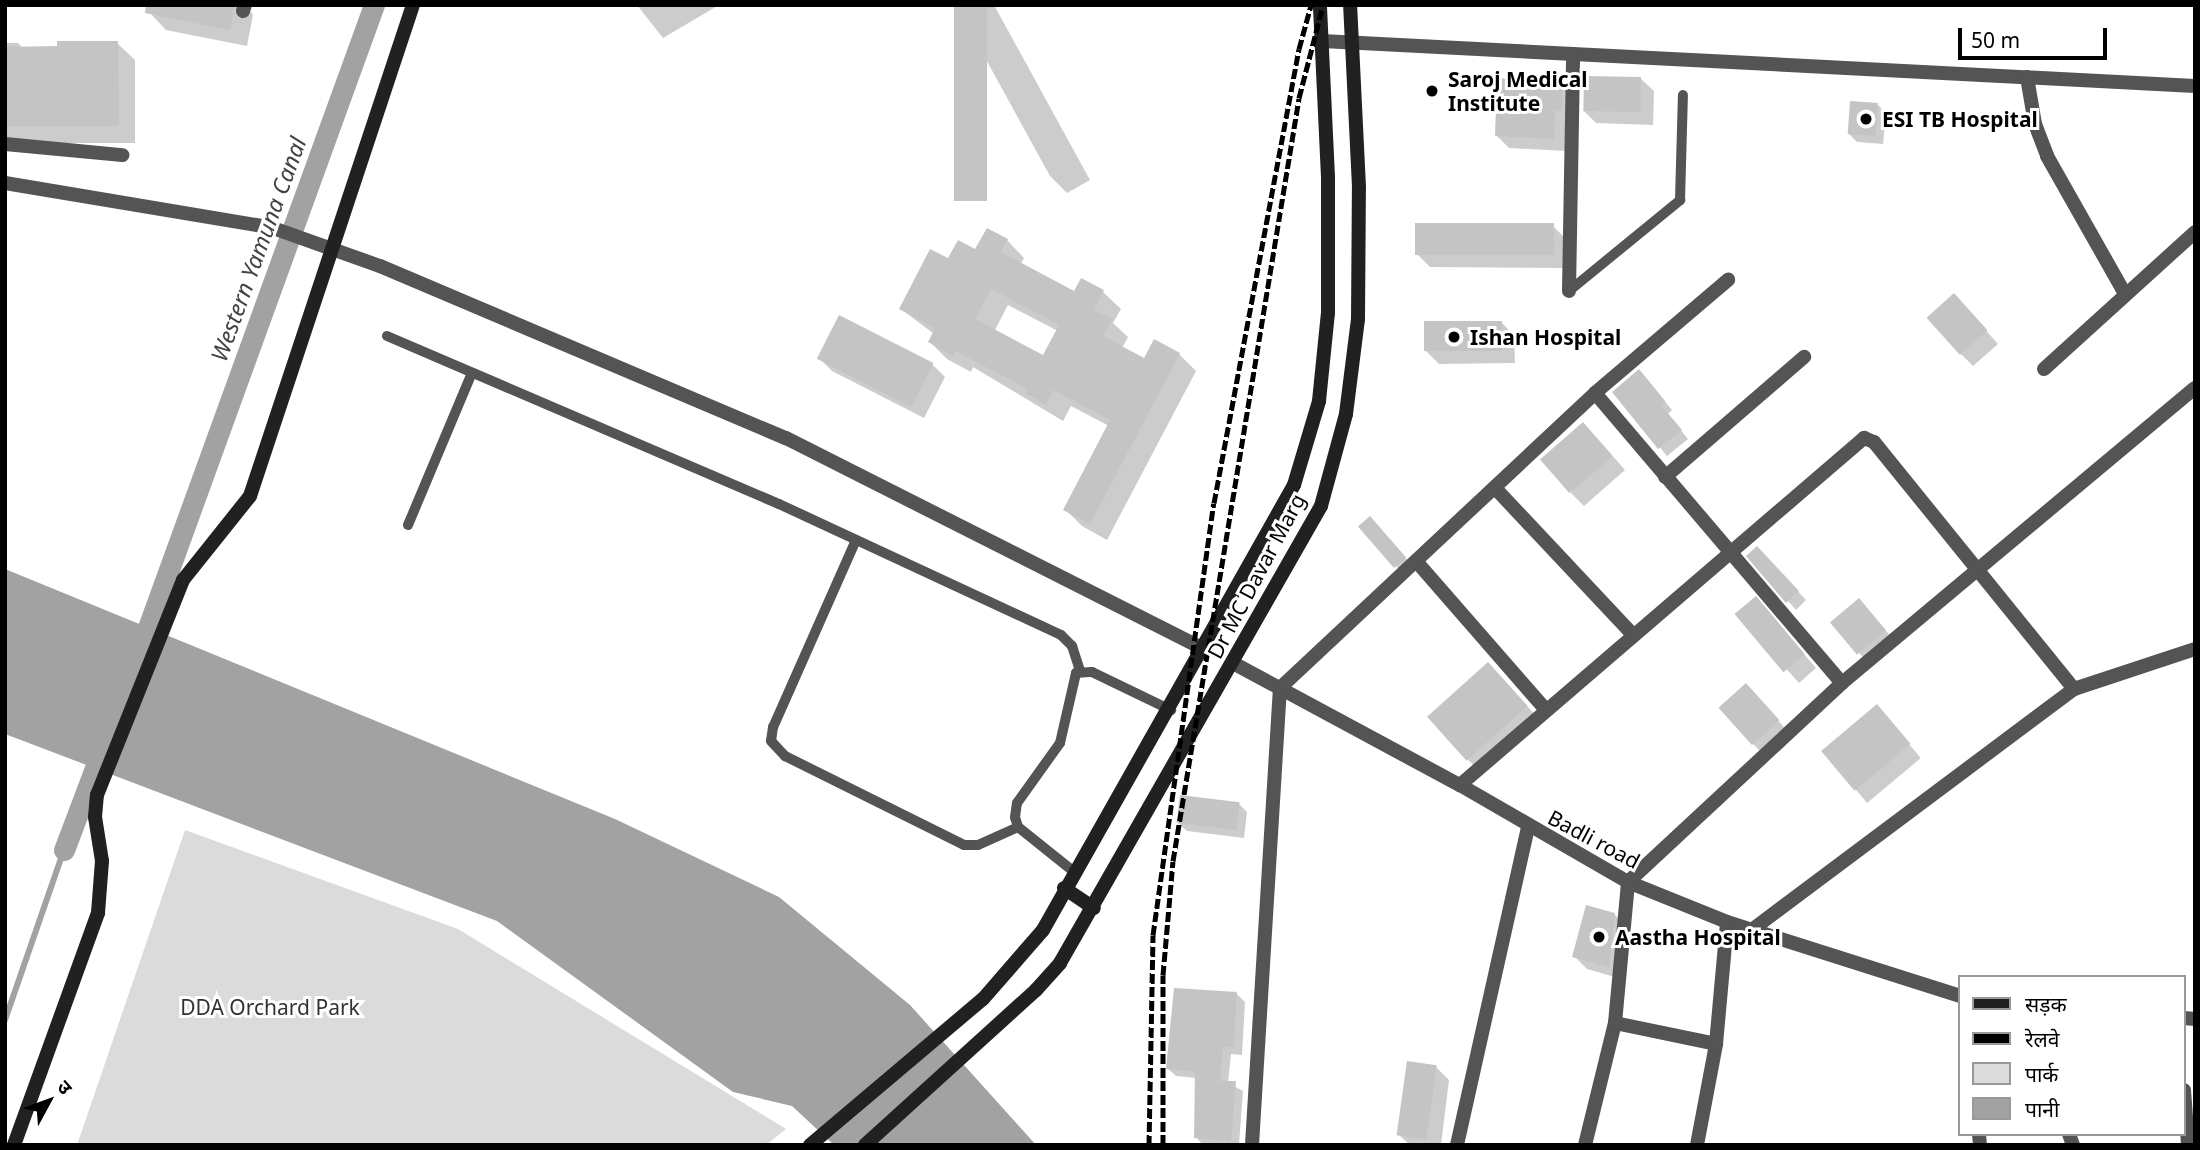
<!DOCTYPE html>
<meta charset="utf-8">
<style>
body{margin:0}
#map{position:relative;width:2200px;height:1150px;overflow:hidden;background:#fff;font-family:"Noto Sans","Noto Sans Devanagari",sans-serif}
div>[style]{position:absolute}
[style*='--x']{left:calc(var(--x)*1px);top:calc(var(--y)*1px);width:calc(var(--w)*1px);rotate:calc(var(--a)*1deg)}
.green>*{inset:0;background:#dbdbdb}
.water>*{inset:0;background:#a2a2a2}
.shadow>*{inset:0;background:#0003;transform-origin:0 0}
.stream>*{height:6px;margin:-3px;padding:0 3px;transform-origin:3px;border-radius:3px;background:#a2a2a2}
.canal>*{height:21px;margin:-10.5px;padding:0 10.5px;transform-origin:10.5px;border-radius:10.5px;background:#a2a2a2}
.building>*{inset:0;background:#c4c4c4;transform-origin:0 0}
.lane>*{height:10px;margin:-5px;padding:0 5px;transform-origin:5px;border-radius:5px;background:#545454}
.street>*{height:14px;margin:-7px;padding:0 7px;transform-origin:7px;border-radius:7px;background:#545454}
.secondary>*{height:14px;margin:-7px;padding:0 7px;transform-origin:7px;border-radius:7px;background:#212121}
.rail>*{height:5px;margin-top:-2.5px;transform-origin:0;background:repeating-linear-gradient(90deg,#000 0 10px,transparent 0 13.5px)}
.dots>*{width:19px;height:19px;translate:-50% -50%;box-sizing:border-box;border:4px solid #fff;border-radius:50%}
span{translate:-50% -50%;white-space:nowrap;text-align:center;line-height:1.15;-webkit-text-stroke:6px #fff;paint-order:stroke}
.poi-label{font-size:21px;color:#000;font-weight:700}
.left{translate:0 -50%;text-align:left}
.street-label{font-size:21px;color:#000}
.park-label{font-size:21px;color:#323232}
.water-label{font-size:23px;color:#434343;font-style:italic}
.frame{position:absolute;inset:0;border:7px solid #000;pointer-events:none}
.legend{position:absolute;left:1958px;top:975px;width:228px;height:161px;box-sizing:border-box;background:#fff;border:2px solid #999;margin:0;padding:9px 12px;list-style:none;font-size:21px;color:#000}
.legend li{display:flex;align-items:center;gap:14px;height:35px}
.legend b{width:35px;border:2px solid #999}
.north{position:absolute;left:14px;top:1066px;width:70px;height:70px;-webkit-text-stroke:5px #fff;paint-order:stroke;rotate:49deg;font-size:19px;font-weight:700;line-height:28px;text-align:center;color:#000}
.north::after{content:'';display:block;margin:auto;width:24px;height:32px;background:#000;clip-path:polygon(50% 0,100% 100%,50% 72%,0 100%)}
.scale{position:absolute;left:1958px;top:28px;width:149px;height:32px;box-sizing:border-box;border:4px solid #000;border-top:0;padding-left:9px;font-size:21px;line-height:24px;white-space:nowrap;color:#000;-webkit-text-stroke:5px #fff;paint-order:stroke}
</style>
<div id="map">
<div class="green">
<i style="clip-path:polygon(185px 830px,458px 929px,786px 1129px,766px 1145px,77px 1145px)"></i>
</div>
<div class="water">
<i style="clip-path:polygon(5px 569px,615px 819px,779px 897px,910px 1005px,1036px 1145px,834px 1145px,792px 1106px,733px 1092px,497px 921px,5px 734px)"></i>
</div>
<div class="shadow">
<i style="clip-path:polygon(150px 5px,246px 5px,253px 15px,247px 46px,166px 30px,149px 12px)"></i>
<i style="clip-path:polygon(637px 5px,719px 5px,663px 38px)"></i>
<i style="clip-path:polygon(956px 5px,994px 5px,1090px 180px,1067px 193px,1050px 176px)"></i>
<i style="clip-path:polygon(5px 43px,18px 43px,24px 49px,117px 43px,135px 60px,135px 143px,5px 143px)"></i>
<i style="clip-path:polygon(1641px 79px,1654px 91px,1653px 125px,1596px 123px,1583px 110px)"></i>
<i style="clip-path:polygon(1562px 83px,1575px 96px,1566px 151px,1509px 148px,1496px 135px)"></i>
<i style="clip-path:polygon(1878px 105px,1886px 113px,1883px 144px,1857px 142px,1849px 134px)"></i>
<i style="clip-path:polygon(1553px 226px,1566px 239px,1566px 268px,1430px 267px,1417px 254px)"></i>
<i style="clip-path:polygon(evenodd,1007px 240px,1024px 258px,1020px 265px,1075px 293px,1082px 280px,1103px 292px,1121px 309px,1113px 323px,1128px 337px,1122px 348px,1144px 360px,1179px 354px,1196px 371px,1107px 540px,1082px 526px,1065px 509px,1109px 426px,1071px 406px,1063px 421px,973px 367px,971px 372px,947px 359px,930px 342px,934px 334px,901px 309px,949px 260px,1007px 240px,1008px 305px,1058px 331px,1044px 358px,994px 332px,1008px 305px)"></i>
<i style="clip-path:polygon(1966px 308px,1998px 344px,1973px 366px,1960px 353px)"></i>
<i style="clip-path:polygon(1501px 322px,1514px 335px,1515px 363px,1439px 364px,1426px 351px)"></i>
<i style="clip-path:polygon(820px 359px,932px 364px,945px 377px,924px 418px,832px 371px)"></i>
<i style="clip-path:polygon(1647px 379px,1672px 410px,1668px 414px,1688px 439px,1667px 456px,1614px 392px)"></i>
<i style="clip-path:polygon(1596px 437px,1625px 470px,1584px 506px,1571px 493px)"></i>
<i style="clip-path:polygon(1378px 526px,1413px 566px,1404px 575px,1360px 527px)"></i>
<i style="clip-path:polygon(1765px 556px,1806px 600px,1796px 610px,1788px 601px)"></i>
<i style="clip-path:polygon(1867px 609px,1893px 639px,1867px 661px,1859px 653px)"></i>
<i style="clip-path:polygon(1768px 612px,1816px 668px,1799px 683px,1738px 614px)"></i>
<i style="clip-path:polygon(1501px 677px,1539px 719px,1481px 772px,1468px 760px)"></i>
<i style="clip-path:polygon(1758px 698px,1790px 734px,1765px 756px,1752px 743px)"></i>
<i style="left:1877px;top:706px;width:68px;height:70px;rotate:50deg"></i>
<i style="clip-path:polygon(1239px 804px,1247px 812px,1244px 838px,1187px 831px,1178px 823px)"></i>
<i style="clip-path:polygon(1615px 915px,1628px 928px,1622px 979px,1587px 969px,1574px 956px)"></i>
<i style="clip-path:polygon(1236px 993px,1245px 1002px,1242px 1055px,1231px 1054px,1228px 1083px,1243px 1091px,1239px 1145px,1203px 1145px,1196px 1137px,1196px 1078px,1176px 1076px,1167px 1068px)"></i>
<i style="clip-path:polygon(1436px 1067px,1449px 1080px,1441px 1145px,1410px 1145px,1399px 1135px)"></i>
</div>
<div class="stream">
<i style="--x:5;--y:1020;--w:180;--a:-70.9"></i>
</div>
<div class="canal">
<i style="--x:138;--y:655;--w:692;--a:-70.05"></i>
<i style="--x:64;--y:850;--w:113;--a:-69.3"></i>
</div>
<div class="building">
<i style="clip-path:polygon(146px 5px,235px 5px,230px 30px,145px 13px)"></i>
<i style="left:954px;top:5px;width:33px;height:196px"></i>
<i style="clip-path:polygon(57px 41px,118px 41px,119px 126px,5px 126px,5px 47px,57px 46px)"></i>
<i style="left:1584px;top:76px;width:57px;height:35px;rotate:1deg"></i>
<i style="clip-path:polygon(1497px 78px,1563px 82px,1562px 111px,1555px 111px,1554px 139px,1495px 136px)"></i>
<i style="left:1850px;top:101px;width:28px;height:33px;rotate:4deg"></i>
<i style="left:1415px;top:223px;width:139px;height:32px"></i>
<i style="clip-path:polygon(evenodd,987px 228px,1008px 239px,1001px 252px,1074px 291px,1081px 278px,1104px 290px,1094px 310px,1112px 319px,1103px 336px,1144px 358px,1154px 339px,1180px 353px,1090px 524px,1063px 510px,1110px 420px,1053px 390px,1046px 405px,1025px 393px,1027px 389px,956px 351px,953px 356px,928px 342px,935px 328px,899px 309px,930px 249px,948px 258px,958px 240px,975px 249px,987px 228px,991px 289px,1059px 325px,1043px 355px,975px 319px,991px 289px)"></i>
<i style="left:1954px;top:293px;width:50px;height:37px;rotate:48deg"></i>
<i style="left:839px;top:315px;width:106px;height:49px;rotate:27deg"></i>
<i style="left:1502px;top:321px;width:30px;height:78px;rotate:90deg"></i>
<i style="clip-path:polygon(1639px 369px,1665px 401px,1661px 405px,1682px 430px,1658px 449px,1612px 392px)"></i>
<i style="left:1583px;top:422px;width:45px;height:57px;rotate:49deg"></i>
<i style="left:1370px;top:516px;width:55px;height:16px;rotate:49deg"></i>
<i style="clip-path:polygon(1757px 546px,1799px 591px,1786px 603px,1746px 556px)"></i>
<i style="left:1756px;top:596px;width:76px;height:28px;rotate:50deg"></i>
<i style="left:1859px;top:598px;width:42px;height:38px;rotate:50deg"></i>
<i style="left:1488px;top:662px;width:59px;height:82px;rotate:48deg"></i>
<i style="left:1746px;top:683px;width:50px;height:37px;rotate:48deg"></i>
<i style="left:1877px;top:704px;width:52px;height:73px;rotate:50deg"></i>
<i style="left:1180px;top:795px;width:60px;height:28px;rotate:7deg"></i>
<i style="clip-path:polygon(1586px 905px,1615px 913px,1609px 967px,1572px 957px)"></i>
<i style="clip-path:polygon(1174px 988px,1237px 992px,1234px 1047px,1223px 1046px,1220px 1081px,1236px 1081px,1231px 1141px,1194px 1138px,1195px 1071px,1166px 1069px)"></i>
<i style="left:1407px;top:1061px;width:30px;height:75px;rotate:8deg"></i>
</div>
<div class="lane">
<i style="--x:1569;--y:291;--w:144;--a:-39.3"></i>
<i style="--x:1680;--y:200;--w:105;--a:-88.4"></i>
<i style="--x:387;--y:336;--w:426;--a:23.2"></i>
<i style="--x:779;--y:504;--w:311;--a:24.9"></i>
<i style="--x:1061;--y:635;--w:16;--a:45"></i>
<i style="--x:1072;--y:646;--w:26;--a:72"></i>
<i style="--x:408;--y:525;--w:165;--a:-67.2"></i>
<i style="--x:856;--y:540;--w:205;--a:113.9"></i>
<i style="--x:773;--y:727;--w:14;--a:98"></i>
<i style="--x:771;--y:741;--w:21;--a:47"></i>
<i style="--x:785;--y:756;--w:200;--a:26.4"></i>
<i style="--x:964;--y:845;--w:14;--a:0"></i>
<i style="--x:978;--y:845;--w:44;--a:-24.2"></i>
<i style="--x:1073;--y:871;--w:70;--a:-141.3"></i>
<i style="--x:1018;--y:827;--w:10;--a:-107"></i>
<i style="--x:1015;--y:817;--w:14;--a:-82"></i>
<i style="--x:1017;--y:803;--w:74;--a:-54.4"></i>
<i style="--x:1060;--y:743;--w:72;--a:-77.1"></i>
<i style="--x:1076;--y:673;--w:16;--a:-4"></i>
<i style="--x:1092;--y:672;--w:88;--a:25.7"></i>
</div>
<div class="street">
<i style="--x:243;--y:11;--w:6;--a:-72"></i>
<i style="--x:1322;--y:41;--w:874;--a:2.95"></i>
<i style="--x:2027;--y:77;--w:48;--a:80.3"></i>
<i style="--x:2035;--y:124;--w:34;--a:69"></i>
<i style="--x:2047;--y:156;--w:159;--a:60.5"></i>
<i style="--x:5;--y:144;--w:118;--a:5.4"></i>
<i style="--x:5;--y:183;--w:272;--a:9.5"></i>
<i style="--x:273;--y:228;--w:114;--a:19.6"></i>
<i style="--x:380;--y:266;--w:441;--a:23"></i>
<i style="--x:786;--y:438;--w:468;--a:26.8"></i>
<i style="--x:1569;--y:291;--w:237;--a:-89"></i>
<i style="--x:2044;--y:369;--w:204;--a:-42.2"></i>
<i style="--x:1595;--y:393;--w:381;--a:49.6"></i>
<i style="--x:1665;--y:477;--w:184;--a:-40.8"></i>
<i style="--x:1496;--y:489;--w:199;--a:46.8"></i>
<i style="--x:1416;--y:561;--w:196;--a:48.9"></i>
<i style="--x:1233;--y:663;--w:258;--a:28.3"></i>
<i style="--x:1460;--y:785;--w:194;--a:30"></i>
<i style="--x:1628;--y:882;--w:107;--a:22"></i>
<i style="--x:1727;--y:922;--w:244;--a:17.6"></i>
<i style="--x:1460;--y:785;--w:533;--a:-40.66"></i>
<i style="--x:1864;--y:438;--w:11;--a:22"></i>
<i style="--x:1874;--y:442;--w:318;--a:51"></i>
<i style="--x:1753;--y:929;--w:401;--a:-36.8"></i>
<i style="--x:2074;--y:689;--w:127;--a:-18.3"></i>
<i style="--x:2184;--y:1018;--w:11;--a:5"></i>
<i style="--x:1615;--y:1023;--w:103;--a:11.7"></i>
<i style="--x:2184;--y:1090;--w:55;--a:85.8"></i>
<i style="--x:1979;--y:1134;--w:11;--a:85"></i>
<i style="--x:2069;--y:1134;--w:12;--a:70"></i>
<i style="--x:1252;--y:1145;--w:458;--a:-86.5"></i>
<i style="--x:1280;--y:688;--w:432;--a:-43.1"></i>
<i style="--x:1595;--y:393;--w:175;--a:-40.4"></i>
<i style="--x:1457;--y:1145;--w:326;--a:-77.4"></i>
<i style="--x:1585;--y:1145;--w:126;--a:-76.2"></i>
<i style="--x:1615;--y:1023;--w:142;--a:-84.7"></i>
<i style="--x:1628;--y:882;--w:292;--a:-42.9"></i>
<i style="--x:1842;--y:683;--w:460;--a:-39.9"></i>
<i style="--x:1697;--y:1145;--w:103;--a:-79.3"></i>
<i style="--x:1716;--y:1044;--w:122;--a:-84.8"></i>
</div>
<div class="secondary">
<i style="--x:1064;--y:888;--w:36;--a:34"></i>
<i style="--x:14;--y:1145;--w:247;--a:-70.1"></i>
<i style="--x:98;--y:913;--w:52;--a:-85.6"></i>
<i style="--x:102;--y:861;--w:45;--a:-99"></i>
<i style="--x:95;--y:817;--w:22;--a:-85"></i>
<i style="--x:97;--y:795;--w:232;--a:-68.2"></i>
<i style="--x:183;--y:580;--w:107;--a:-51.4"></i>
<i style="--x:250;--y:496;--w:517;--a:-71.64"></i>
<i style="--x:810;--y:1145;--w:226;--a:-40.2"></i>
<i style="--x:983;--y:999;--w:91;--a:-49"></i>
<i style="--x:1043;--y:930;--w:511;--a:-60.58"></i>
<i style="--x:1294;--y:485;--w:88;--a:-73.4"></i>
<i style="--x:1319;--y:401;--w:88;--a:-84.2"></i>
<i style="--x:1328;--y:313;--w:136;--a:-90"></i>
<i style="--x:1328;--y:177;--w:172;--a:-92.7"></i>
<i style="--x:865;--y:1145;--w:231;--a:-42.2"></i>
<i style="--x:1036;--y:990;--w:36;--a:-48"></i>
<i style="--x:1060;--y:963;--w:526;--a:-60.27"></i>
<i style="--x:1321;--y:506;--w:95;--a:-74.8"></i>
<i style="--x:1346;--y:414;--w:96;--a:-82.8"></i>
<i style="--x:1358;--y:319;--w:132;--a:-89.6"></i>
<i style="--x:1359;--y:187;--w:182;--a:-92.8"></i>
</div>
<div class="rail">
<i style="--x:1149;--y:1145;--w:210;--a:-88.9"></i>
<i style="--x:1153;--y:935;--w:436;--a:-82"></i>
<i style="--x:1214;--y:503;--w:462;--a:-79.4"></i>
<i style="--x:1299;--y:49;--w:46;--a:-74.7"></i>
<i style="--x:1163;--y:1145;--w:170;--a:-90"></i>
<i style="--x:1163;--y:975;--w:114;--a:-85"></i>
<i style="--x:1173;--y:861;--w:773;--a:-80.62"></i>
<i style="--x:1299;--y:98;--w:96;--a:-75.5"></i>
</div>
<div class="dots">
<i style="left:1432px;top:91px;background:#000"></i>
<i style="left:1866px;top:119px;background:#000"></i>
<i style="left:1454px;top:337px;background:#000"></i>
<i style="left:1599px;top:937px;background:#000"></i>
</div>
<div class="poi-label">
<span class="left" style="left:1448px;top:91px">Saroj Medical<br>Institute</span>
<span class="left" style="left:1882px;top:119px">ESI TB Hospital</span>
<span class="left" style="left:1470px;top:337px">Ishan Hospital</span>
<span class="left" style="left:1615px;top:937px">Aastha Hospital</span>
</div>
<div class="street-label">
<span style="left:1256px;top:576px;rotate:-62deg">Dr MC Davar Marg</span>
<span style="left:1594px;top:839px;rotate:28deg">Badli road</span>
</div>
<div class="park-label">
<span style="left:270px;top:1007px">DDA Orchard Park</span>
</div>
<div class="water-label">
<span style="left:258px;top:249px;rotate:-70deg">Western Yamuna Canal</span>
</div>
<div class="frame"></div>
<ul class="legend">
<li><b style="height:9px;background:#212121"></b>सड़क</li>
<li><b style="height:9px;background:#000"></b>रेलवे</li>
<li><b style="height:19px;background:#dbdbdb"></b>पार्क</li>
<li><b style="height:19px;background:#a2a2a2"></b>पानी</li>
</ul>
<div class="north">उ</div>
<div class="scale">50 m</div>
</div>
